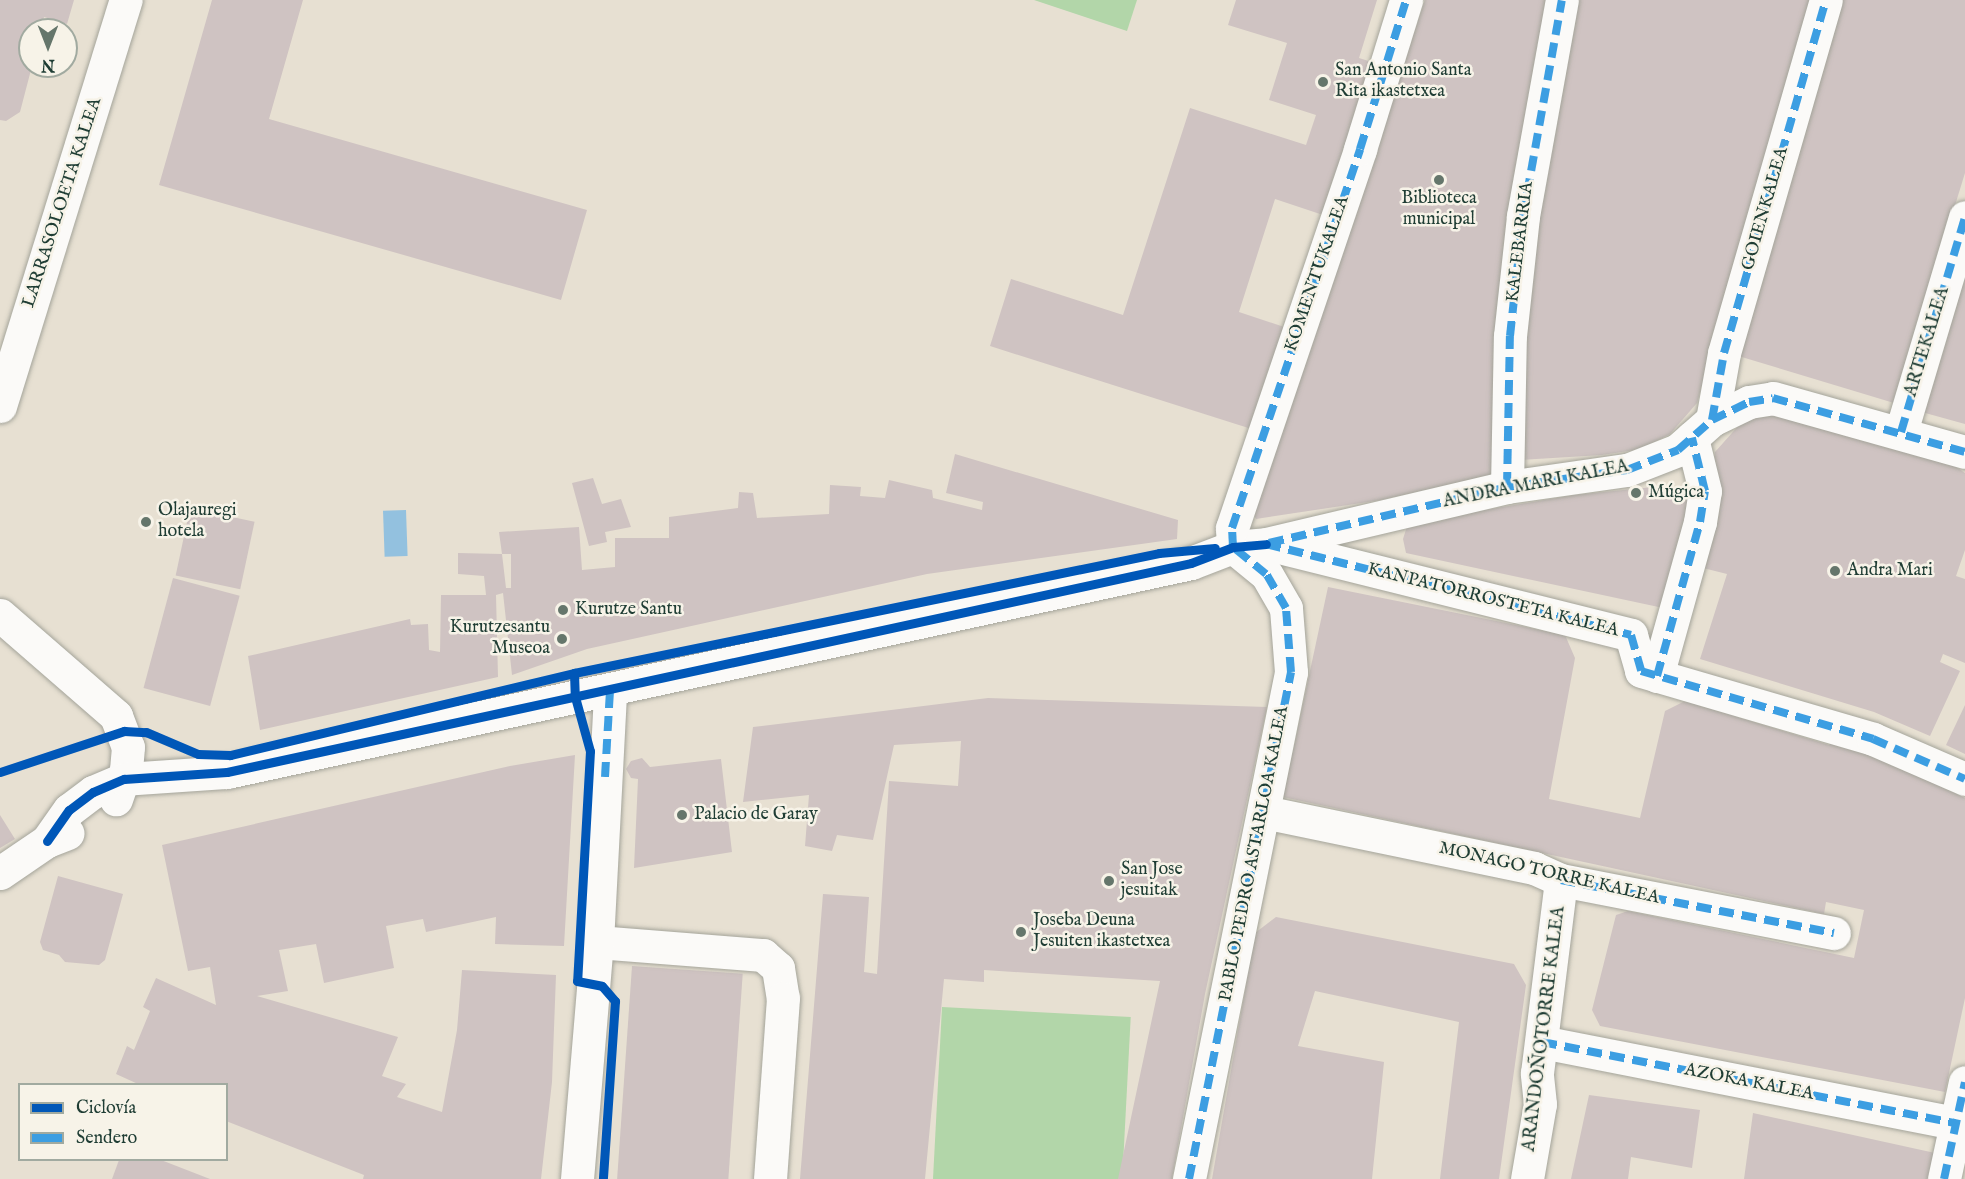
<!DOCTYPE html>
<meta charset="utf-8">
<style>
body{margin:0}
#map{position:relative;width:1965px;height:1179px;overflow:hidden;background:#e7e0d2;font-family:"IM FELL English",serif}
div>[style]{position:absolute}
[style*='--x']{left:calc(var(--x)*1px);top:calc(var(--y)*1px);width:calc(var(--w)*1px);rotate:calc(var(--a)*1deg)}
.green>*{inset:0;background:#b2d6a9;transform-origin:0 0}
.water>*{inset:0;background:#93c1df;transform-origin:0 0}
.building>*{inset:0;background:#cfc3c2;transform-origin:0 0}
.roads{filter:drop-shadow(0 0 2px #a4a49a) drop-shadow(0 0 2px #a4a49a)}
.minor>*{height:33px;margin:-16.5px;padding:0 16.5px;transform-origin:16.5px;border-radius:16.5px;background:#fbfaf8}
.quiet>*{height:8px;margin-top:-4px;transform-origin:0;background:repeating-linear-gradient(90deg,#3c9ee2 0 15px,transparent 0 23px)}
.cycleway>*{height:9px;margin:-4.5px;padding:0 4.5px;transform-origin:4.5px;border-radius:4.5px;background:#0057b8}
.dots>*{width:16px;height:16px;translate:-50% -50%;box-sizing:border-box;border:3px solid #f7f3e8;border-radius:50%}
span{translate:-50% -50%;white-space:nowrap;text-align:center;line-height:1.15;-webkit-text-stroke:5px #f7f3e8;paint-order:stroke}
.poi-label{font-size:18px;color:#1f3d34}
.left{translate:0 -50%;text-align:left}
.right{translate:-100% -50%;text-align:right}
.street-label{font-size:18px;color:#1f3d34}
.legend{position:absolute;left:18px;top:1083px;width:210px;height:78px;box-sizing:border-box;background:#f7f3e8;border:2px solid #a1aaa0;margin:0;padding:8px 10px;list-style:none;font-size:18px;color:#1f3d34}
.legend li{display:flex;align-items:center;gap:12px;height:30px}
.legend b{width:30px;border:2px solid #a1aaa0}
.north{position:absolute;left:18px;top:18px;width:60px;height:60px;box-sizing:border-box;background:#f7f3e8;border:2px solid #a1aaa0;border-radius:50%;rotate:180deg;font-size:16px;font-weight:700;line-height:24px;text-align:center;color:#1f3d34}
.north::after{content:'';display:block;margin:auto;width:21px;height:27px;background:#65766b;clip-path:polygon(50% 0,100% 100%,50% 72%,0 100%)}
</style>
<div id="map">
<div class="green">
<i style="clip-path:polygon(1034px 0,1137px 0,1127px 31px)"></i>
<i style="left:942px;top:1007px;width:189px;height:173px;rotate:3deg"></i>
</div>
<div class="water">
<i style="left:406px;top:510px;width:46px;height:23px;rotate:88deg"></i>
</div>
<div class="building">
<i style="clip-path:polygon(0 0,74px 0,67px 24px,44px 17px,41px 30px,30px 30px,32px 66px,20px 112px,6px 121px,0 120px)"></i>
<i style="clip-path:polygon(212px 0,303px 0,269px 119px,587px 210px,561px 300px,159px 185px)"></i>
<i style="clip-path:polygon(1236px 0,1377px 0,1359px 58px,1378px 64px,1329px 217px,1275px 199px,1239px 312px,1293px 330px,1261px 432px,990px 346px,1011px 279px,1123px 315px,1190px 108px,1306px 145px,1316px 115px,1269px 100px,1287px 43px,1228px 25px)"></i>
<i style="clip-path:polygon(1425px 0,1548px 0,1492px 475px,1381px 500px,1256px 519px,1252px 512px)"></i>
<i style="clip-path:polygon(1575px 0,1815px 0,1697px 403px,1670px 434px,1641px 449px,1602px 455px,1519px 460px,1533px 218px)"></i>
<i style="clip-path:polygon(1837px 0,1965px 0,1965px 173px,1894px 403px,1735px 355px)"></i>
<i style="clip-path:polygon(1965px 255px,1965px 424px,1918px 411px)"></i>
<i style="clip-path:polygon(1774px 409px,1943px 458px,1965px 473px,1965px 550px,1956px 576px,1965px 579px,1965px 663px,1943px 654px,1940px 662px,1960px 671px,1930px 736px,1874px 712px,1700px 659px,1727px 574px,1699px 567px,1715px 452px,1740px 424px)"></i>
<i style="clip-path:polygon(955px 454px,1178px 520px,1177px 539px,927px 574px,587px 649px,512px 675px,503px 593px,496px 595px,498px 677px,260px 730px,248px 656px,410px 619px,411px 625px,428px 624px,429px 650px,440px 652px,441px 595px,486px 595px,484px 576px,458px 574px,458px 553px,502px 554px,506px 588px,511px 588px,511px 554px,502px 554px,499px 532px,579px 527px,582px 570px,615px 567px,615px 538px,669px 538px,669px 517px,738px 508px,739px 492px,753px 493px,757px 518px,829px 514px,830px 485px,861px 487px,860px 496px,885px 498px,889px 480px,932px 490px,933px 498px,982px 510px,983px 502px,946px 493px)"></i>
<i style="clip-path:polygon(593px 478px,602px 504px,621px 499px,631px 527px,605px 532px,607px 542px,589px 546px,572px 483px)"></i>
<i style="clip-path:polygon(1663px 486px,1700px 497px,1668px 609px,1406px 553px,1403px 539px,1408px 523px,1574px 495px)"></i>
<i style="left:190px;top:508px;width:66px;height:69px;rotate:12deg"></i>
<i style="left:173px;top:578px;width:69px;height:114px;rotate:15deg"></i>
<i style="clip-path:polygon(1328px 587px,1565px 635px,1575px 658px,1549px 799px,1640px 818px,1665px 711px,1685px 701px,1829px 745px,1837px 738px,1965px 798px,1965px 998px,1945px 1092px,1600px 1026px,1592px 1010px,1616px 915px,1628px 911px,1854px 958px,1864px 910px,1826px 902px,1824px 914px,1283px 797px)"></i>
<i style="clip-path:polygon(988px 698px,1267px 707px,1205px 994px,1172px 1179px,1118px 1179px,1160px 981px,984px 970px,984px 982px,944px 979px,925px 1179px,800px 1179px,823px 894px,869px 897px,864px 972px,877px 974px,889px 781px,958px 786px,961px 741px,894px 745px,873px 840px,837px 835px,832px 851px,805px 846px,809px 795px,743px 802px,753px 727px)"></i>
<i style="clip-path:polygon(1965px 705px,1965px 754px,1946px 745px)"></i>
<i style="clip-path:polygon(575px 755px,564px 946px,495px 944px,496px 917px,426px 932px,423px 919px,386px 926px,394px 968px,324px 983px,316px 944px,279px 950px,288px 991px,257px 996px,398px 1037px,382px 1076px,406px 1084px,397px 1097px,442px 1112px,457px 1030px,462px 970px,556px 975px,552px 1082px,541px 1179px,363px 1179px,364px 1175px,226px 1121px,226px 1084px,138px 1084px,116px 1074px,127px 1046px,134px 1050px,150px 1011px,143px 1007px,156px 978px,216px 1005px,210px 967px,188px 971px,162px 845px,510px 766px)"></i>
<i style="clip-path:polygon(642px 758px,650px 767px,721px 759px,732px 852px,634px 868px,638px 779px,631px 778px,626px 769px,631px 761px)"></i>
<i style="clip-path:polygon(0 815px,15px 839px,0 848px)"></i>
<i style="clip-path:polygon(58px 876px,123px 894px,105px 960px,99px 965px,65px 962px,59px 955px,43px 950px,40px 942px)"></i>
<i style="clip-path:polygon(1276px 917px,1514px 964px,1526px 985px,1499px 1179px,1440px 1179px,1459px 1022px,1315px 991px,1298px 1046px,1384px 1062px,1372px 1179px,1212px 1179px,1255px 933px)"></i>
<i style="left:632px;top:966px;width:111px;height:214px;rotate:4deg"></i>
<i style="clip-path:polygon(1589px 1095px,1700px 1110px,1692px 1168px,1631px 1157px,1628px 1179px,1571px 1179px)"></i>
<i style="clip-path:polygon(1753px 1113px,1935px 1153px,1930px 1179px,1744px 1179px)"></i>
<i style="clip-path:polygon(119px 1160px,161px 1160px,210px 1179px,112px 1179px)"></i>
</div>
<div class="roads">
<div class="minor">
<i style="--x:0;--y:406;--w:425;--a:-72.8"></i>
<i style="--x:1712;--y:420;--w:68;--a:-79.8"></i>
<i style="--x:1724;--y:353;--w:367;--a:-73.9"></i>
<i style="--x:1901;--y:432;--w:224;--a:-73.4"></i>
<i style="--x:1507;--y:487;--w:151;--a:-88.9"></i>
<i style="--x:1510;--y:336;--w:121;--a:-83.8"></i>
<i style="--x:1523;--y:216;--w:219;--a:-79.8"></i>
<i style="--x:1271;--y:545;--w:371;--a:14"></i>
<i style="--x:1631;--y:635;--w:37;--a:74"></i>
<i style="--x:1641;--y:671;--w:242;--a:16.3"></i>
<i style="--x:1873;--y:739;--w:100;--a:23.5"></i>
<i style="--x:0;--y:615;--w:154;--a:41"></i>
<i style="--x:116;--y:716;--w:33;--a:69"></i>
<i style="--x:128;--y:747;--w:23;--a:95"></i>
<i style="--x:126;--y:770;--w:31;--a:109"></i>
<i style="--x:1657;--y:676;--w:160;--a:-74.4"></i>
<i style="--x:1700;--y:522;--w:31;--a:-81"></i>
<i style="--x:1705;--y:491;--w:55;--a:-103.8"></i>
<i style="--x:1264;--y:812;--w:276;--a:11.7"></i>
<i style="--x:1534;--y:868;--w:30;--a:24"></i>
<i style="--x:1561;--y:880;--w:278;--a:11"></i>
<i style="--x:47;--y:841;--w:38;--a:-55"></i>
<i style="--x:69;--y:810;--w:30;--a:-37"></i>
<i style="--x:93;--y:792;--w:34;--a:-23"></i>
<i style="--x:124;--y:779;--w:103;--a:-3.9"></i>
<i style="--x:227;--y:772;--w:986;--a:-12.23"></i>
<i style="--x:1191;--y:563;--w:45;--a:-20.9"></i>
<i style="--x:1233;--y:547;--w:33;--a:-5"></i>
<i style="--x:1266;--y:544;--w:248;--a:-13.3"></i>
<i style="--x:1507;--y:487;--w:121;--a:-8.1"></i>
<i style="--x:1627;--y:470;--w:55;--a:-21.4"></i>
<i style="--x:1678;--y:450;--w:45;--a:-41.4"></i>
<i style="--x:1712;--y:420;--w:41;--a:-25.9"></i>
<i style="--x:1749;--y:402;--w:24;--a:-9"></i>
<i style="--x:1773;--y:398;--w:199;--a:15.7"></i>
<i style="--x:0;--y:873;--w:57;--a:-34.2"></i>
<i style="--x:47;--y:841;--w:22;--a:-21"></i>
<i style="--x:597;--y:942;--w:167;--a:4.5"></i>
<i style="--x:763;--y:955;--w:20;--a:41"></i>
<i style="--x:778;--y:968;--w:30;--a:81"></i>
<i style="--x:783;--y:998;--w:181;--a:94.1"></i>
<i style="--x:1542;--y:1042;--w:421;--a:11.1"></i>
<i style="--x:577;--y:1179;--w:238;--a:-85.2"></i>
<i style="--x:597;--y:942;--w:251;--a:-87"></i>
<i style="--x:1189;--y:1179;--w:517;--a:-78.62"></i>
<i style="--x:1291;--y:672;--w:64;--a:-94.5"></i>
<i style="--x:1286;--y:608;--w:39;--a:-120"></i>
<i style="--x:1266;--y:574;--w:43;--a:-140.7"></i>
<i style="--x:1233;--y:547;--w:19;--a:-93"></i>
<i style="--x:1232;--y:528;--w:400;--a:-71.3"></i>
<i style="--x:1360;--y:149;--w:156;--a:-72.8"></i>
<i style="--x:1527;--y:1179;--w:76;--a:-80.2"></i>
<i style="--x:1540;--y:1104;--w:31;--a:-96"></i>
<i style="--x:1537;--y:1073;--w:194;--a:-82.9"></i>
<i style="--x:1944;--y:1179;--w:99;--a:-77.8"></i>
</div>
</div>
<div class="quiet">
<i style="--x:1712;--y:420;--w:68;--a:-79.8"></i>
<i style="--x:1724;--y:353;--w:367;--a:-73.9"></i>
<i style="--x:1901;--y:432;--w:224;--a:-73.4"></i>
<i style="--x:1507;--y:487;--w:151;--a:-88.9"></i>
<i style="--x:1510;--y:336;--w:121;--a:-83.8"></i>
<i style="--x:1523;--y:216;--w:219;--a:-79.8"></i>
<i style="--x:1269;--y:543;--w:244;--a:-13.2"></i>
<i style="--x:1507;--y:487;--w:121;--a:-8.1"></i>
<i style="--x:1627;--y:470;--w:55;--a:-21.4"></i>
<i style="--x:1678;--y:450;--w:45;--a:-41.4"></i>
<i style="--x:1712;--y:420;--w:41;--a:-25.9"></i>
<i style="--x:1749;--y:402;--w:24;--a:-9"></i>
<i style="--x:1773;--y:398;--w:199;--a:15.7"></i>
<i style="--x:1266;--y:544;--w:376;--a:14"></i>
<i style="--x:1631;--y:635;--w:37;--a:74"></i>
<i style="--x:1641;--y:671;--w:242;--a:16.3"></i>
<i style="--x:1873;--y:739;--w:100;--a:23.5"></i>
<i style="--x:1657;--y:676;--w:160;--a:-74.4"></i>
<i style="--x:1700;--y:522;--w:31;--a:-81"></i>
<i style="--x:1705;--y:491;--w:55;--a:-103.8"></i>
<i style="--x:605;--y:777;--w:86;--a:-86.7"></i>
<i style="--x:1561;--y:880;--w:278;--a:11"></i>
<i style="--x:1542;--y:1042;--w:421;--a:11.1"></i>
<i style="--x:1189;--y:1179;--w:517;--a:-78.62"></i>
<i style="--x:1291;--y:672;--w:64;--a:-94.5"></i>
<i style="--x:1286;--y:608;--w:39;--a:-120"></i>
<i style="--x:1266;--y:574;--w:43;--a:-140.7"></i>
<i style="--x:1233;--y:547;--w:19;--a:-93"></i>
<i style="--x:1232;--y:528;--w:400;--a:-71.3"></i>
<i style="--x:1360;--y:149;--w:156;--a:-72.8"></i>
<i style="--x:1944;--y:1179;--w:99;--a:-77.8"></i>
</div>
<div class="cycleway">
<i style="--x:574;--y:673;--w:24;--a:88"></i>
<i style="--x:575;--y:697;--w:56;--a:74.5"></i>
<i style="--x:590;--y:751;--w:230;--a:93.2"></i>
<i style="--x:577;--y:981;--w:25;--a:11"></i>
<i style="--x:602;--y:986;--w:20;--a:49"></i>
<i style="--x:615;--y:1001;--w:178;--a:93.9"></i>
<i style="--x:0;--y:772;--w:131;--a:-18.3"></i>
<i style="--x:124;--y:731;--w:22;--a:3"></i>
<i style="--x:146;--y:732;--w:56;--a:22.9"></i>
<i style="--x:198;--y:754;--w:32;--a:2"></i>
<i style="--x:230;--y:755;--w:354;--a:-13.4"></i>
<i style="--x:574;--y:673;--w:597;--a:-11.59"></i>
<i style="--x:1159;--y:553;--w:56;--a:-5.1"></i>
<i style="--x:47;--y:841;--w:38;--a:-55"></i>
<i style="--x:69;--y:810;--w:30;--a:-37"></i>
<i style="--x:93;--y:792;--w:34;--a:-23"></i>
<i style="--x:124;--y:779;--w:103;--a:-3.9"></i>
<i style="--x:227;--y:772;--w:986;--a:-12.23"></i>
<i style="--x:1191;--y:563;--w:45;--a:-20.9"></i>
<i style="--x:1233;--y:547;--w:33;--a:-5"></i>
</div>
<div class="dots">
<i style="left:1323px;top:82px;background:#65766b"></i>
<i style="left:1439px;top:180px;background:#65766b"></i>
<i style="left:1636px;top:493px;background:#65766b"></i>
<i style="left:146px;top:522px;background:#65766b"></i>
<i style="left:1835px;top:571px;background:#65766b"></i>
<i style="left:563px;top:610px;background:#65766b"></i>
<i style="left:562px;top:639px;background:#65766b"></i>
<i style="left:682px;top:815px;background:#65766b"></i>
<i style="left:1109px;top:881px;background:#65766b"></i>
<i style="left:1021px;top:932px;background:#65766b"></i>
</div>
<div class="poi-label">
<span class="left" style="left:1335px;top:82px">San Antonio Santa<br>Rita ikastetxea</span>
<span style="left:1439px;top:210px">Biblioteca<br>municipal</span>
<span class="left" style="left:1648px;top:493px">Múgica</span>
<span class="left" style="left:158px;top:522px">Olajauregi<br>hotela</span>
<span class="left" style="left:1847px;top:571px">Andra Mari</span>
<span class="left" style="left:575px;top:610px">Kurutze Santu</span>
<span class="right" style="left:550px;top:639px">Kurutzesantu<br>Museoa</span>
<span class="left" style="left:694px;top:815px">Palacio de Garay</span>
<span class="left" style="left:1121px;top:881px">San Jose<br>jesuitak</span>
<span class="left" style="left:1033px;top:932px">Joseba Deuna<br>Jesuiten ikastetxea</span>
</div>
<div class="street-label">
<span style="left:63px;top:203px;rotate:-72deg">LARRASOLOETA KALEA</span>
<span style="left:1766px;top:209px;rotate:-74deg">GOIENKALEA</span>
<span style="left:1521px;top:242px;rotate:-83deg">KALEBARRIA</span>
<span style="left:1318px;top:274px;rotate:-71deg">KOMENTUKALEA</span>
<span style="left:1928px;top:342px;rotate:-73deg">ARTEKALEA</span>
<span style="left:1536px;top:485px;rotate:-11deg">ANDRA MARI KALEA</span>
<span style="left:1493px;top:601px;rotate:14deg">KANPATORROSTETA KALEA</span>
<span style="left:1255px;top:854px;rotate:-79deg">PABLO PEDRO ASTARLOA KALEA</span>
<span style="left:1549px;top:874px;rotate:13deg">MONAGO TORRE KALEA</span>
<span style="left:1545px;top:1029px;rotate:-83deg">ARANDOÑOTORRE KALEA</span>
<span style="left:1749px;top:1083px;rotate:11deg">AZOKA KALEA</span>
</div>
<ul class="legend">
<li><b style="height:8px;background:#0057b8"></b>Ciclovía</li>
<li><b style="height:8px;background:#3c9ee2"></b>Sendero</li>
</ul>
<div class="north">N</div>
</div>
